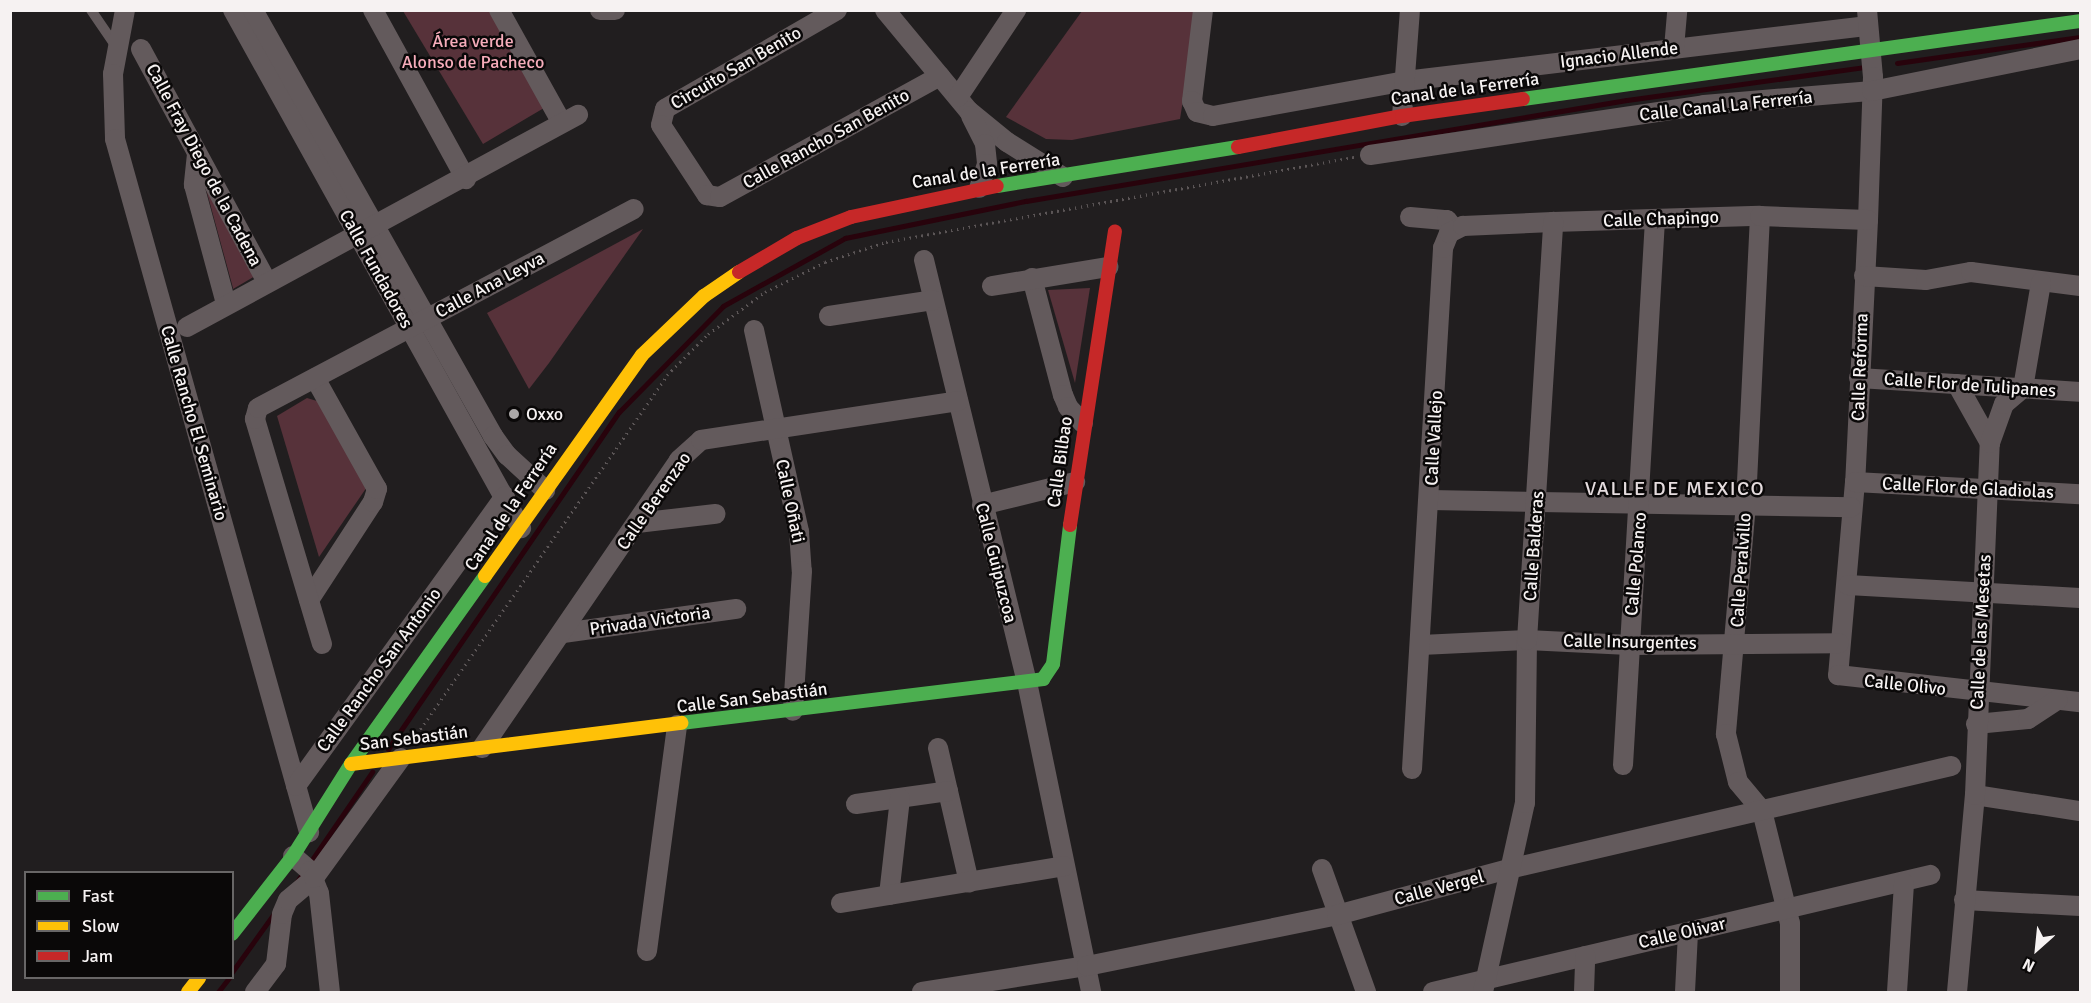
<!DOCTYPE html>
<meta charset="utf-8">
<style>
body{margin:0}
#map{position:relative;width:2091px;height:1003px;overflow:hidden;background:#211e1f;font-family:Signika,sans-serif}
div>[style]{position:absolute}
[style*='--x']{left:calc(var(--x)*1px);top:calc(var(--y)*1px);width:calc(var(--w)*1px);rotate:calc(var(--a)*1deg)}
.green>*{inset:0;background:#57323a}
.stream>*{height:5px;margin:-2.5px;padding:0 2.5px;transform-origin:2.5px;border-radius:2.5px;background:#28030c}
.path>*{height:3px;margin-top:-1.5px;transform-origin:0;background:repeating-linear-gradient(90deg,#5b5556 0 1.5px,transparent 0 6px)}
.lane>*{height:10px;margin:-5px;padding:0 5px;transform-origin:5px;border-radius:5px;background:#635a5c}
.street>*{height:20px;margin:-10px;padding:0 10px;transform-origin:10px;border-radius:10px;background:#635a5c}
.fast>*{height:14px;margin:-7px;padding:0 7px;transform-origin:7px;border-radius:7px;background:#4caf50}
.slow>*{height:14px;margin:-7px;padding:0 7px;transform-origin:7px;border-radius:7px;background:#ffc107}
.jam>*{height:14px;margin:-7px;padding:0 7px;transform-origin:7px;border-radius:7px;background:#c62828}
.dots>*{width:16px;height:16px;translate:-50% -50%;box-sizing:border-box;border:3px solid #0a0808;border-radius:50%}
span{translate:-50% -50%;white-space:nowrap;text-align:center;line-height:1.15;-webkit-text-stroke:5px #0a0808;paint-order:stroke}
.park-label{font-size:18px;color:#f6acba}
.street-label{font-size:18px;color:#f6f2f2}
.poi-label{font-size:18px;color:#f6f2f2}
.left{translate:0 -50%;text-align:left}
.neighbourhood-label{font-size:20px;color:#e5dcde;letter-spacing:1.5px}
.frame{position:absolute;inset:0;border:12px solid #f6f2f2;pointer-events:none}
.legend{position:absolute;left:24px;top:871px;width:210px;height:108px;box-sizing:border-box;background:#0a0808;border:2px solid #686666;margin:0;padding:8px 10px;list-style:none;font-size:18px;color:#f6f2f2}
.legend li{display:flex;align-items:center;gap:12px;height:30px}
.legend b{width:30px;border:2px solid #686666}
.north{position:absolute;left:2007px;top:919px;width:60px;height:60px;-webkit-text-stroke:4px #0a0808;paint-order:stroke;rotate:207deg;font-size:16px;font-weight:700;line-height:24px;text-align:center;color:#f6f2f2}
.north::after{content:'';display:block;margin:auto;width:21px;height:27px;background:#f6f2f2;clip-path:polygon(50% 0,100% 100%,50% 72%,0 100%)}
</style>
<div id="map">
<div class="green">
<i style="clip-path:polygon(403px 11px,495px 11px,549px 105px,483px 144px)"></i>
<i style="clip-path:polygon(1082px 11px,1197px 11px,1180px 119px,1072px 140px,1046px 139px,1006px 117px)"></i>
<i style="clip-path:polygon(206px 189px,262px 272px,233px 289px,233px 288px)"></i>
<i style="clip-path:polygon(643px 229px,549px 363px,529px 389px,487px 313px)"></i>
<i style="clip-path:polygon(1090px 288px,1075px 383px,1048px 290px)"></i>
<i style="clip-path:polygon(307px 398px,327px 404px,369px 484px,319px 557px,277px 416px)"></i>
</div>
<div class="stream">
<i style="--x:1897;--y:63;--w:185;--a:-8.1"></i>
<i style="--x:388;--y:749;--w:409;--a:-55.6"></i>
<i style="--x:619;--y:412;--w:148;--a:-45.5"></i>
<i style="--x:723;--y:306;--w:140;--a:-29.1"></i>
<i style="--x:845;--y:238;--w:185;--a:-11.6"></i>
<i style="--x:1026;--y:201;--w:609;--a:-9.54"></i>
<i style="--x:1627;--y:100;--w:241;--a:-7.9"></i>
<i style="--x:296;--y:883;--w:135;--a:-55.6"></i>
<i style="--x:232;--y:972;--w:74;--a:-54.4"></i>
<i style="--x:218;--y:992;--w:18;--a:-52"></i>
</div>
<div class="path">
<i style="--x:417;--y:734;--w:437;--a:-55.1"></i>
<i style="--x:667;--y:375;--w:58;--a:-45"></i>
<i style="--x:708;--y:334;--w:71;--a:-36.4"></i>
<i style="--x:765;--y:292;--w:67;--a:-26.6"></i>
<i style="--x:825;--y:262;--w:64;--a:-18.2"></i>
<i style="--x:886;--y:242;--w:476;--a:-10.3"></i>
</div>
<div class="lane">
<i style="--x:91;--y:10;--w:46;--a:55.6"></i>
</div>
<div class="street">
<i style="--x:125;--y:10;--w:65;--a:100.6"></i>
<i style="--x:113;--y:74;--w:65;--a:88.2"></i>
<i style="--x:115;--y:139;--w:720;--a:74.36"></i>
<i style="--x:233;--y:10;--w:593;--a:60.93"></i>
<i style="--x:253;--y:10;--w:489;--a:60.6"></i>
<i style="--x:493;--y:436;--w:24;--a:54"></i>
<i style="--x:507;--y:455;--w:52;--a:42.6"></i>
<i style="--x:373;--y:10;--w:193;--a:61.2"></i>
<i style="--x:499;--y:10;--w:129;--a:60.9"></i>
<i style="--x:600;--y:10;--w:15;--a:0"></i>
<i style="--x:837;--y:10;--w:198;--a:150.1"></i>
<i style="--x:665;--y:109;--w:16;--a:104"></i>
<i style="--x:661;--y:125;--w:84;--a:56.7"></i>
<i style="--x:707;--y:195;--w:13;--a:9"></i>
<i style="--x:720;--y:197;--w:251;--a:-28.8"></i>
<i style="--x:885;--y:10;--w:131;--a:50.3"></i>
<i style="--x:969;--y:111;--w:49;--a:39.2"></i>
<i style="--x:1007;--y:142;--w:66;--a:32"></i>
<i style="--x:1203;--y:10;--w:92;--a:96.9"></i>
<i style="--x:1192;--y:101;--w:12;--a:66"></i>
<i style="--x:1197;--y:112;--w:16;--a:14"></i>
<i style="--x:1213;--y:116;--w:195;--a:-10.3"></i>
<i style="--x:1405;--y:81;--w:464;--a:-6.8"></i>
<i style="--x:1867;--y:10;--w:67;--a:84.9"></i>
<i style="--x:1873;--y:77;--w:143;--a:92"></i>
<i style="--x:1868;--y:220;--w:262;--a:92.8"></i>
<i style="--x:1855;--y:482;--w:194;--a:95"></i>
<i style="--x:1838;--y:675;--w:244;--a:6.4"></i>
<i style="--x:1674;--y:48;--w:38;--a:-85"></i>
<i style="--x:141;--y:49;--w:265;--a:61.6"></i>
<i style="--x:958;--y:97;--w:105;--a:-56.3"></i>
<i style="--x:971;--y:116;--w:31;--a:63"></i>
<i style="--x:985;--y:144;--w:20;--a:84"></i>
<i style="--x:987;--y:164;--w:25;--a:108"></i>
<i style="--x:1402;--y:116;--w:106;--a:-85.7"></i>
<i style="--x:197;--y:154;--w:31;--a:96"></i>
<i style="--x:194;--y:185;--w:123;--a:74.9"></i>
<i style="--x:1370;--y:155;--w:338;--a:-8.5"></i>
<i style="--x:1704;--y:105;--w:169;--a:-4.8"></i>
<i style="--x:1872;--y:91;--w:212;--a:-11.4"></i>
<i style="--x:1760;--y:216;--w:288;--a:92.8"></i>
<i style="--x:1746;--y:504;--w:231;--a:95"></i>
<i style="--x:1726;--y:734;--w:49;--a:76"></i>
<i style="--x:1738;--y:782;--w:38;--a:50"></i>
<i style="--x:1762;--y:811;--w:115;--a:76"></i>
<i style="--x:1790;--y:923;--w:69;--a:90"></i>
<i style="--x:1410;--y:217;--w:37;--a:5"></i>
<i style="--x:1447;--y:220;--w:11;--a:52"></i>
<i style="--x:924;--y:260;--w:434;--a:76.3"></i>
<i style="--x:1027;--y:682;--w:317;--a:78.3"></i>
<i style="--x:1864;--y:276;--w:62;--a:3.7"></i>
<i style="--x:1926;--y:280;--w:46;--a:-10.1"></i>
<i style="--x:1971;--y:272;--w:110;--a:7.3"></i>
<i style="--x:1032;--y:278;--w:121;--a:75.2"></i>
<i style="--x:1063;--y:395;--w:13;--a:67"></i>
<i style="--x:1068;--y:407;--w:22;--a:47"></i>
<i style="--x:992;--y:286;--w:118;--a:-9.3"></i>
<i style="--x:829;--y:316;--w:105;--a:-8.7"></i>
<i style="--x:187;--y:327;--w:445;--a:-28.5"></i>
<i style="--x:754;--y:330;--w:207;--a:77.4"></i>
<i style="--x:799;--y:532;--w:39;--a:86"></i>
<i style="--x:802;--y:571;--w:140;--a:93.7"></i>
<i style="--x:1859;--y:378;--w:221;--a:3.6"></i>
<i style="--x:1957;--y:384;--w:68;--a:60.8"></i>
<i style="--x:1855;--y:482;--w:225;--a:3.1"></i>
<i style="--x:1430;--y:500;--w:421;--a:1"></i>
<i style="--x:982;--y:505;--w:96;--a:-13.9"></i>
<i style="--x:637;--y:523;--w:79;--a:-6.6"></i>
<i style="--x:1848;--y:585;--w:232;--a:3.2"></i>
<i style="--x:309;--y:600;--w:117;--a:-56.9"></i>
<i style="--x:373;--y:502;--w:14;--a:-73"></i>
<i style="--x:377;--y:489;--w:127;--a:-119.2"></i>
<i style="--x:563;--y:633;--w:175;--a:-7.9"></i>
<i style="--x:322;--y:644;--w:235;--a:-106.6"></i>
<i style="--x:255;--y:419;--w:11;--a:-75"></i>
<i style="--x:258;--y:408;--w:425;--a:-27.9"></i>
<i style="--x:1421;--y:645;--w:106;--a:-2.7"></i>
<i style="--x:1527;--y:640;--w:102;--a:2.8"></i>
<i style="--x:1629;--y:645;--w:210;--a:-0.5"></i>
<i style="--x:1976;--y:724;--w:52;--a:-5.5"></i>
<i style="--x:2028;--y:719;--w:35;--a:-33"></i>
<i style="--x:482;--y:748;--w:349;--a:-55.6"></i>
<i style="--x:679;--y:460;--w:30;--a:-42"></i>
<i style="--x:701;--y:440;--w:260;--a:-8.6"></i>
<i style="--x:938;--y:748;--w:138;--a:77"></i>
<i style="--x:1623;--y:765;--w:546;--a:-86.64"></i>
<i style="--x:1412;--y:769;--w:522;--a:-86.59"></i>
<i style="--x:1443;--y:248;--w:16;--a:-68"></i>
<i style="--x:1449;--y:233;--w:16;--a:-27"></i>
<i style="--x:1463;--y:226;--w:90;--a:-2.5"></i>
<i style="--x:1553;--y:222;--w:207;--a:-1.7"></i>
<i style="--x:1760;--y:216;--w:108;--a:2.1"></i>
<i style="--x:296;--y:786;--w:357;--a:-54.2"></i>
<i style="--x:1975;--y:795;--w:106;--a:8.7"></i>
<i style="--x:856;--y:804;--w:93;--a:-8"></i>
<i style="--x:293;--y:856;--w:23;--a:41"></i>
<i style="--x:310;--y:871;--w:24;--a:68"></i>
<i style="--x:319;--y:893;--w:100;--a:83.7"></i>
<i style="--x:1322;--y:869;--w:131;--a:70.3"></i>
<i style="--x:889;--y:895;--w:97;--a:-83.5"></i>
<i style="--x:1964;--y:900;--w:116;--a:3"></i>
<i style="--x:841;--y:903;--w:226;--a:-9.4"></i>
<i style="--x:647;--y:951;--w:228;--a:-82.4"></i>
<i style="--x:255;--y:992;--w:35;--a:-53"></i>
<i style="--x:276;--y:964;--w:50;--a:-83.2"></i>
<i style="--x:282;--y:914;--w:15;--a:-67"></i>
<i style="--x:288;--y:900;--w:34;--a:-40"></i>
<i style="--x:314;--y:878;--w:148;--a:-54.1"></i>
<i style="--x:922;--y:992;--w:167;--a:-9"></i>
<i style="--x:1087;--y:966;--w:255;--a:-11.5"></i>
<i style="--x:1337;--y:915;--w:178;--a:-15"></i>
<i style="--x:1509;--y:869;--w:454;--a:-13.1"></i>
<i style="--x:1433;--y:992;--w:511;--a:-13.25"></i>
<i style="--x:1483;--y:992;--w:194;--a:-77.5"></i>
<i style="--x:1525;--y:803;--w:163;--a:-89.3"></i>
<i style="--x:1527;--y:640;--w:419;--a:-86.4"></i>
<i style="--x:1584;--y:992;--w:36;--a:-88"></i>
<i style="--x:1685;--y:992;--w:60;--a:-87.1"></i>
<i style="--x:1897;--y:992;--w:109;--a:-86.3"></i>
<i style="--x:1957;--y:992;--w:198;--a:-84.8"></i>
<i style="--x:1975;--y:795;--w:352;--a:-87.6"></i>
<i style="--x:1990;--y:443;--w:41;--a:-70.3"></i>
<i style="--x:2004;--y:404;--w:25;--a:-40"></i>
<i style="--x:2023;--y:388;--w:107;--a:-80.3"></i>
</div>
<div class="fast">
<i style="--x:1523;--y:99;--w:562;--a:-7.97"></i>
<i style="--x:997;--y:186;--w:244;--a:-9.2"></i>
<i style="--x:681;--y:723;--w:365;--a:-6.9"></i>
<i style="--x:1043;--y:679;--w:18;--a:-56"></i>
<i style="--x:1053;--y:664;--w:140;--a:-83"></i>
<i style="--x:232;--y:934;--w:99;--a:-52"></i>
<i style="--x:293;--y:856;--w:109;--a:-57.8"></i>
<i style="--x:351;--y:764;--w:231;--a:-54.5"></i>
</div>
<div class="slow">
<i style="--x:485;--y:576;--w:271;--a:-54.6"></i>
<i style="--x:642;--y:355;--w:86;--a:-43.6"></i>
<i style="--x:704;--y:296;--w:42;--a:-34.4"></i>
<i style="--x:351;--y:764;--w:333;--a:-7.1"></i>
<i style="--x:188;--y:992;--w:18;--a:-52"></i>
</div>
<div class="jam">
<i style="--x:1238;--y:147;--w:167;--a:-10.7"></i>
<i style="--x:1402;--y:116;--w:122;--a:-8"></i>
<i style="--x:739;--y:272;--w:67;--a:-30.4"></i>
<i style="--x:797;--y:238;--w:58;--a:-21.3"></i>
<i style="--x:851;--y:217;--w:149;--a:-12"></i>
<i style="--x:1070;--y:525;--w:297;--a:-81.3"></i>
</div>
<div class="dots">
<i style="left:514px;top:414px;background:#aba8a8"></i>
</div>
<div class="park-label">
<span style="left:473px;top:52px">Área verde<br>Alonso de Pacheco</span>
</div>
<div class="street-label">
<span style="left:1619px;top:55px;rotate:-7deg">Ignacio Allende</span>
<span style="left:736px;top:68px;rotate:-30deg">Circuito San Benito</span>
<span style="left:1465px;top:89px;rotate:-8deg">Canal de la Ferrería</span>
<span style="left:1726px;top:106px;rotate:-6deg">Calle Canal La Ferrería</span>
<span style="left:826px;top:139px;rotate:-29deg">Calle Rancho San Benito</span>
<span style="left:204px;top:165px;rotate:62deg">Calle Fray Diego de la Cadena</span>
<span style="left:986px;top:171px;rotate:-9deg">Canal de la Ferrería</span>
<span style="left:1661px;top:219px;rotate:-2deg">Calle Chapingo</span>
<span style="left:376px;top:269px;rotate:61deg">Calle Fundadores</span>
<span style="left:490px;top:285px;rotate:-28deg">Calle Ana Leyva</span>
<span style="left:1860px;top:367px;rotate:-88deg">Calle Reforma</span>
<span style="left:1970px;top:385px;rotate:4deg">Calle Flor de Tulipanes</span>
<span style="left:194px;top:423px;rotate:74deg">Calle Rancho El Seminario</span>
<span style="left:1434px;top:438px;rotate:-87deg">Calle Vallejo</span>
<span style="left:1060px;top:462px;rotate:-82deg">Calle Bilbao</span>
<span style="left:1968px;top:488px;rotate:3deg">Calle Flor de Gladiolas</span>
<span style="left:654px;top:501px;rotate:-55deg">Calle Berenzao</span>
<span style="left:790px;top:501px;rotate:78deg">Calle Oñati</span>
<span style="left:511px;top:507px;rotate:-56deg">Canal de la Ferrería</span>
<span style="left:1534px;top:546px;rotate:-86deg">Calle Balderas</span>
<span style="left:996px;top:563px;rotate:76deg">Calle Guipuzcoa</span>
<span style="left:1636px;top:564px;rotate:-85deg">Calle Polanco</span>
<span style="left:1741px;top:570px;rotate:-86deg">Calle Peralvillo</span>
<span style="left:650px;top:621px;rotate:-8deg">Privada Victoria</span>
<span style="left:1981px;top:632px;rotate:-87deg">Calle de las Mesetas</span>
<span style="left:1630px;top:642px;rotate:1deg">Calle Insurgentes</span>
<span style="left:379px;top:670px;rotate:-54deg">Calle Rancho San Antonio</span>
<span style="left:1905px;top:685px;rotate:6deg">Calle Olivo</span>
<span style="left:752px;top:698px;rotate:-7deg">Calle San Sebastián</span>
<span style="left:414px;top:738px;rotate:-7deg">San Sebastián</span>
<span style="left:1439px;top:888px;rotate:-15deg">Calle Vergel</span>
<span style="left:1682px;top:933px;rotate:-13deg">Calle Olivar</span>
</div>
<div class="poi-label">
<span class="left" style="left:526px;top:414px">Oxxo</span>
</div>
<div class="neighbourhood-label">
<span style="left:1675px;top:488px">VALLE DE MEXICO</span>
</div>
<div class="frame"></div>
<ul class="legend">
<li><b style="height:8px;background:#4caf50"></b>Fast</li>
<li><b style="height:8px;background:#ffc107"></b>Slow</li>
<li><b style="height:8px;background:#c62828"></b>Jam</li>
</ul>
<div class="north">N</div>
</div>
